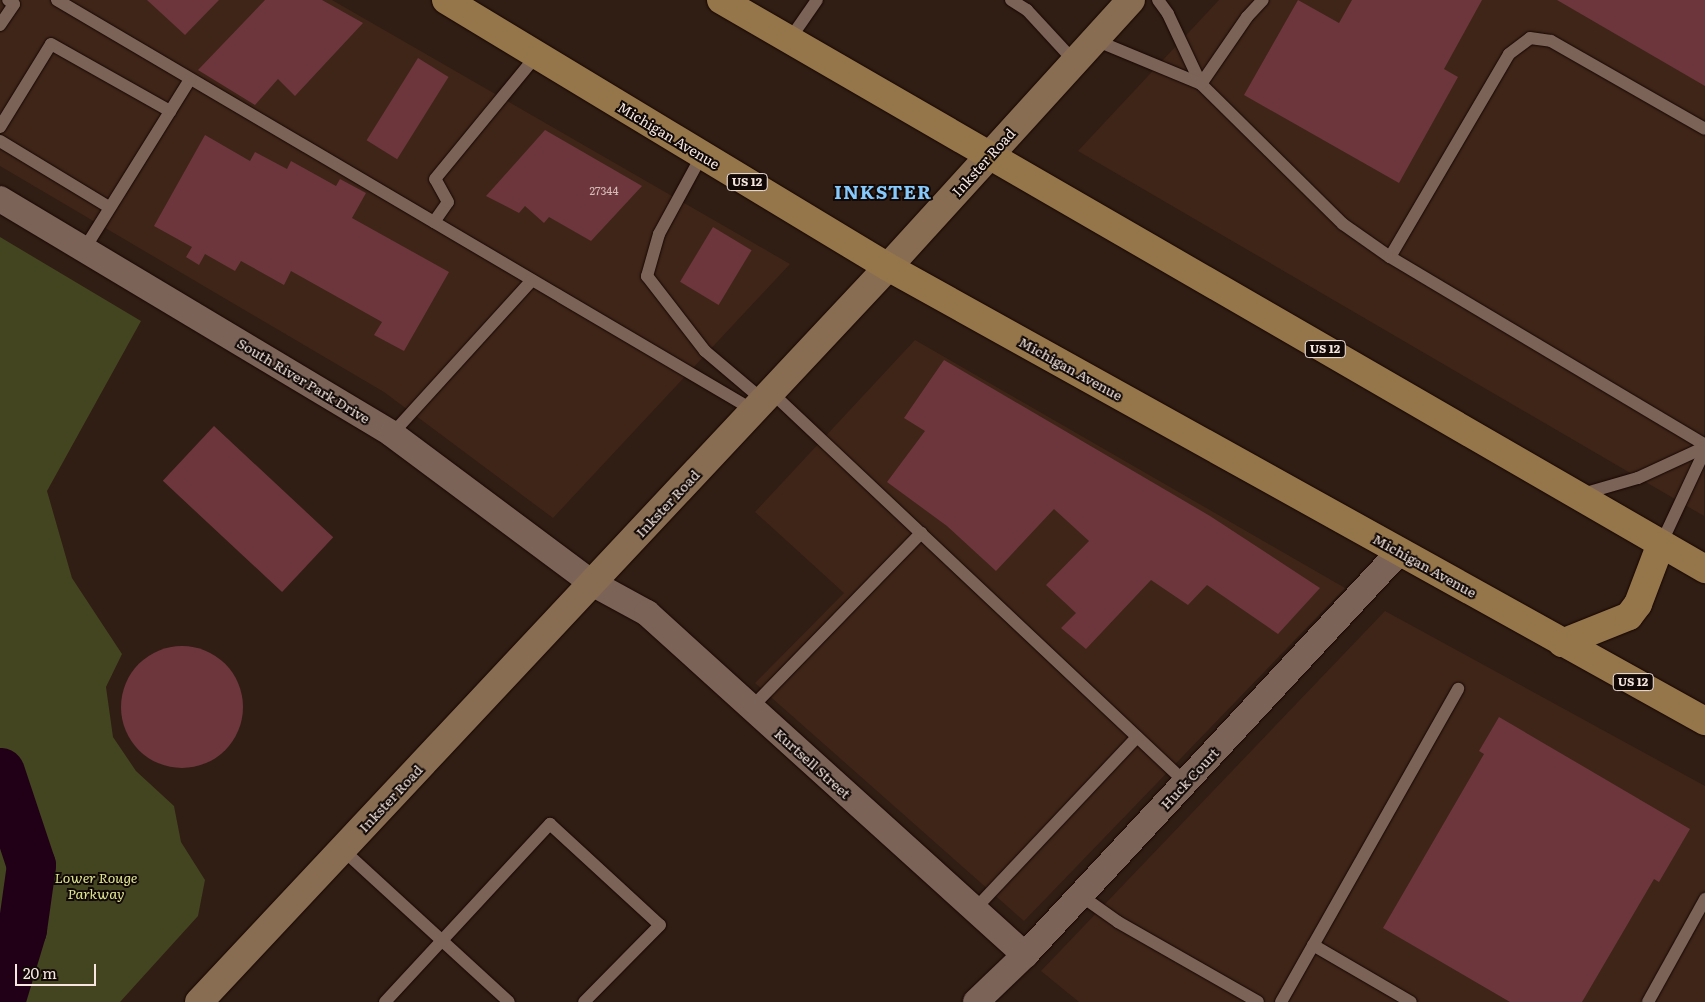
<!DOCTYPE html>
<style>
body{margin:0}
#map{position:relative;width:1705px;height:1002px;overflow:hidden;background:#301d13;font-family:Literata,serif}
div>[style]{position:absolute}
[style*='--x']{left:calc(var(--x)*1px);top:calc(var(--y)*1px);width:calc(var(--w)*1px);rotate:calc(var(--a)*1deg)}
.built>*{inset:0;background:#3e2518}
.green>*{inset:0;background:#424520}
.river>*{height:49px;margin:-24.5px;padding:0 24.5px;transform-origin:24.5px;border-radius:24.5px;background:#210017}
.building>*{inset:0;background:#6c363c;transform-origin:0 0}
.round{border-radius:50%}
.roads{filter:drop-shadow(0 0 1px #170601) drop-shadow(0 0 1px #170601)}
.service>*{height:12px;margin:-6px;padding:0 6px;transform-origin:6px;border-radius:6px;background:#7b6358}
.minor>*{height:26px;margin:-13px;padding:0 13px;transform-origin:13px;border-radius:13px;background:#7b6358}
.secondary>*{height:28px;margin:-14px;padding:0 14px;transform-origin:14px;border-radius:14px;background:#886d52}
.primary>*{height:28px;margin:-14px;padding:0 14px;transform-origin:14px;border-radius:14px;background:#95764b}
span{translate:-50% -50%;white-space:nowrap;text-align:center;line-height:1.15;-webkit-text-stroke:4px #120906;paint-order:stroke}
.number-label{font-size:11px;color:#d4bbb8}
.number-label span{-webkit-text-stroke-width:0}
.shield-label span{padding:1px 4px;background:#120906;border:1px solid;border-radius:4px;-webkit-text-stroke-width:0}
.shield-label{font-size:12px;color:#f6e7e1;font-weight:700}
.street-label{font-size:14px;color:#f6e7e1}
.park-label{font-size:14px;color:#dee590;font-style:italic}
.district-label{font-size:19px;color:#86c9fd;font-weight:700;letter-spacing:1px}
.scale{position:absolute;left:15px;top:964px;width:81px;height:22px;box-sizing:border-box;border:2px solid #f6e7e1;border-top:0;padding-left:6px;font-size:15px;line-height:18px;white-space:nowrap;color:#f6e7e1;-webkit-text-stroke:4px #120906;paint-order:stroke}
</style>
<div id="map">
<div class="built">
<i style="clip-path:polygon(0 0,332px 0,790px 264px,553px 518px,384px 392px,0 166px)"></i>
<i style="clip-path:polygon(1219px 0,1705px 0,1704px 516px,1078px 151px)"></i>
<i style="clip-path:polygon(915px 340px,1345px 588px,1024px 921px,755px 683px,844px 593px,755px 512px)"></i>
<i style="clip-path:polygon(1385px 611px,1705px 786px,1705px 1002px,1079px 1002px,1041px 971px)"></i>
</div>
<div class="green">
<i style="clip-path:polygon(0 237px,141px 321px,47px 491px,72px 578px,122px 654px,106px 687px,113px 737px,136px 771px,174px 806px,181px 842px,205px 880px,198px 916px,120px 1002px,0 1002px)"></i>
</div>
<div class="river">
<i style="--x:0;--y:772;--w:98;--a:71.6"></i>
<i style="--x:31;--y:865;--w:65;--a:98"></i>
<i style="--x:22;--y:929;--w:76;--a:106.8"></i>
</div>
<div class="building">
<i style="clip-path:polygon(147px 0,219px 0,185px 35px)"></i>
<i style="clip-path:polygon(265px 0,322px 0,363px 23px,295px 96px,278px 79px,255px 105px,198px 70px)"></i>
<i style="clip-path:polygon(1298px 0,1339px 23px,1352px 0,1482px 0,1444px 69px,1458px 77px,1399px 183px,1244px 95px)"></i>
<i style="clip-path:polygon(1557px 0,1705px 0,1705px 86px)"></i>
<i style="left:418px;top:58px;width:36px;height:97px;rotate:32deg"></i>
<i style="clip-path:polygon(545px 130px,642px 186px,591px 241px,549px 217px,544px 223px,525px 206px,519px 213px,486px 196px)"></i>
<i style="clip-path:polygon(205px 135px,250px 161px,255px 152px,287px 169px,291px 161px,336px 186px,340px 179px,366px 193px,352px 218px,449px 272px,404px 351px,374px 335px,382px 322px,291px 271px,284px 285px,241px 261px,235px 271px,205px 254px,199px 265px,186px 257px,192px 247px,154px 226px)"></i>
<i style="left:713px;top:227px;width:45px;height:64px;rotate:31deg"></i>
<i style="clip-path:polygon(944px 360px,1210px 516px,1320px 588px,1278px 634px,1207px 585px,1188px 605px,1151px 580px,1086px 649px,1061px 628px,1076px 613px,1046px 585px,1089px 541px,1054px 509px,996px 571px,947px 526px,887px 482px,925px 431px,904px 418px)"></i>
<i style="left:214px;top:426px;width:163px;height:75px;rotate:43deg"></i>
<i class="round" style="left:121px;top:646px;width:122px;height:122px"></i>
<i style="clip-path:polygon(1499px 717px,1690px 829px,1659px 882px,1654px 879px,1582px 1002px,1510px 1002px,1383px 928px,1484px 754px,1479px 751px)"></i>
</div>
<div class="roads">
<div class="service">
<i style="--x:57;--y:0;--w:808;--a:30.5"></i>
<i style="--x:1011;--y:0;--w:19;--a:32"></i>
<i style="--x:1027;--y:10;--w:71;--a:47.3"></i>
<i style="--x:1158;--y:0;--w:17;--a:54"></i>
<i style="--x:1168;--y:14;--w:77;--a:64.8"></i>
<i style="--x:1201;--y:84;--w:199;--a:44.6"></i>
<i style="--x:1343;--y:224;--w:57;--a:35.1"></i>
<i style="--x:1390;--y:257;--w:367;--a:30.8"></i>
<i style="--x:0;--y:25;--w:25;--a:-56"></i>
<i style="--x:14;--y:4;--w:7;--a:-146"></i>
<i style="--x:790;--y:39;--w:47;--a:-55.3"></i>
<i style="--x:1095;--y:40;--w:115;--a:22.5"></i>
<i style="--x:1201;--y:84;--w:81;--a:-55.5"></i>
<i style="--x:1247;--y:17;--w:23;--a:-47"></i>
<i style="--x:0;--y:127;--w:97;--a:-58.4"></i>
<i style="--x:51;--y:44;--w:137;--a:29.4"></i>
<i style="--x:0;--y:141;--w:127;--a:31.2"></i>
<i style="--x:702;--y:155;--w:90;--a:118.6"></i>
<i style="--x:659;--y:234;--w:44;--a:105.9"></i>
<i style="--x:647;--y:276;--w:95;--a:52.3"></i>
<i style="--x:705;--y:351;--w:76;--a:40.2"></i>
<i style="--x:434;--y:222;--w:24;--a:-55"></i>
<i style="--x:448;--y:202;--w:26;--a:-119"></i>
<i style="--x:435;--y:179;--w:161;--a:-50.6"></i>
<i style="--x:85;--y:248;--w:199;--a:-58.1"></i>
<i style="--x:1390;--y:257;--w:235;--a:-59.6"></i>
<i style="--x:1509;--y:54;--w:26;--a:-37"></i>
<i style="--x:1530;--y:38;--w:21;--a:8"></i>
<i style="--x:1551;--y:41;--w:177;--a:29.7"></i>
<i style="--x:771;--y:392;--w:569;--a:43.29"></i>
<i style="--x:392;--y:434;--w:208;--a:-47.7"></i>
<i style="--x:1579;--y:495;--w:61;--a:-16.1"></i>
<i style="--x:1638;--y:478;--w:74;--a:-24.8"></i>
<i style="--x:1660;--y:546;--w:106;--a:-64.9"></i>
<i style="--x:752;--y:707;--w:243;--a:-45.8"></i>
<i style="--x:342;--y:849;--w:226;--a:42.5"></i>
<i style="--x:1080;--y:895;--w:47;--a:35.4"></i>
<i style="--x:1118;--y:922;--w:161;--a:29.7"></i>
<i style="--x:975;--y:909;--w:236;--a:-46.7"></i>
<i style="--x:1313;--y:945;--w:113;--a:30.2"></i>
<i style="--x:385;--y:1002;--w:243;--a:-47.2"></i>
<i style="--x:550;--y:824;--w:149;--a:42.6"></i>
<i style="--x:660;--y:925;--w:108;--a:134.6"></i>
<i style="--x:1281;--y:1002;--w:360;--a:-60.5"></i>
<i style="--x:1648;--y:1002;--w:118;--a:-61"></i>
</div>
<div class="minor">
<i style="--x:0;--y:199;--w:457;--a:30.9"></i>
<i style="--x:392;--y:434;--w:249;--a:36.7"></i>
<i style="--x:592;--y:583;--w:63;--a:28.6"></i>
<i style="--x:647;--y:613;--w:510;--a:42.14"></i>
<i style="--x:976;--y:1002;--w:68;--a:-43.8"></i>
<i style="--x:1025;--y:955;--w:551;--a:-47.13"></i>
</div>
<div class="secondary">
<i style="--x:199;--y:1002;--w:1007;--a:-46.85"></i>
<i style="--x:888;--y:267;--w:361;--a:-47.7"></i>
</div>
<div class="primary">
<i style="--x:446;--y:0;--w:516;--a:31.14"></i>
<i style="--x:888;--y:267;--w:935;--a:29.06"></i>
<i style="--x:721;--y:0;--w:1137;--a:30.04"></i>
<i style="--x:1562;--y:643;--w:72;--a:-21.9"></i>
<i style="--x:1629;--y:616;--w:15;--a:-53"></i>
<i style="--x:1638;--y:604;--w:62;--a:-69.2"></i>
</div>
</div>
<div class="number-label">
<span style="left:604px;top:190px">27344</span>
</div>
<div class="shield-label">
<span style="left:747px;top:182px">US 12</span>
<span style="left:1325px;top:349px">US 12</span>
<span style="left:1633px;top:682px">US 12</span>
</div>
<div class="street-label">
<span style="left:669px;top:135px;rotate:31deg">Michigan Avenue</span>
<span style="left:983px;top:162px;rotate:-48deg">Inkster Road</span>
<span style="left:1071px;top:368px;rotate:29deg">Michigan Avenue</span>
<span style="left:304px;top:380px;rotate:31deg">South River Park Drive</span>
<span style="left:667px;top:503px;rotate:-47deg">Inkster Road</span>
<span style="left:1425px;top:565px;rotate:29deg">Michigan Avenue</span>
<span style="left:813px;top:763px;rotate:42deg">Kurtsell Street</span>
<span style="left:1189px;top:778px;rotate:-47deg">Huck Court</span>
<span style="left:390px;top:798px;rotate:-47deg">Inkster Road</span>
</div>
<div class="park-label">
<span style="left:96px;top:885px">Lower Rouge<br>Parkway</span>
</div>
<div class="district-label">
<span style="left:883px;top:192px">INKSTER</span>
</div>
<div class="scale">20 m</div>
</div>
